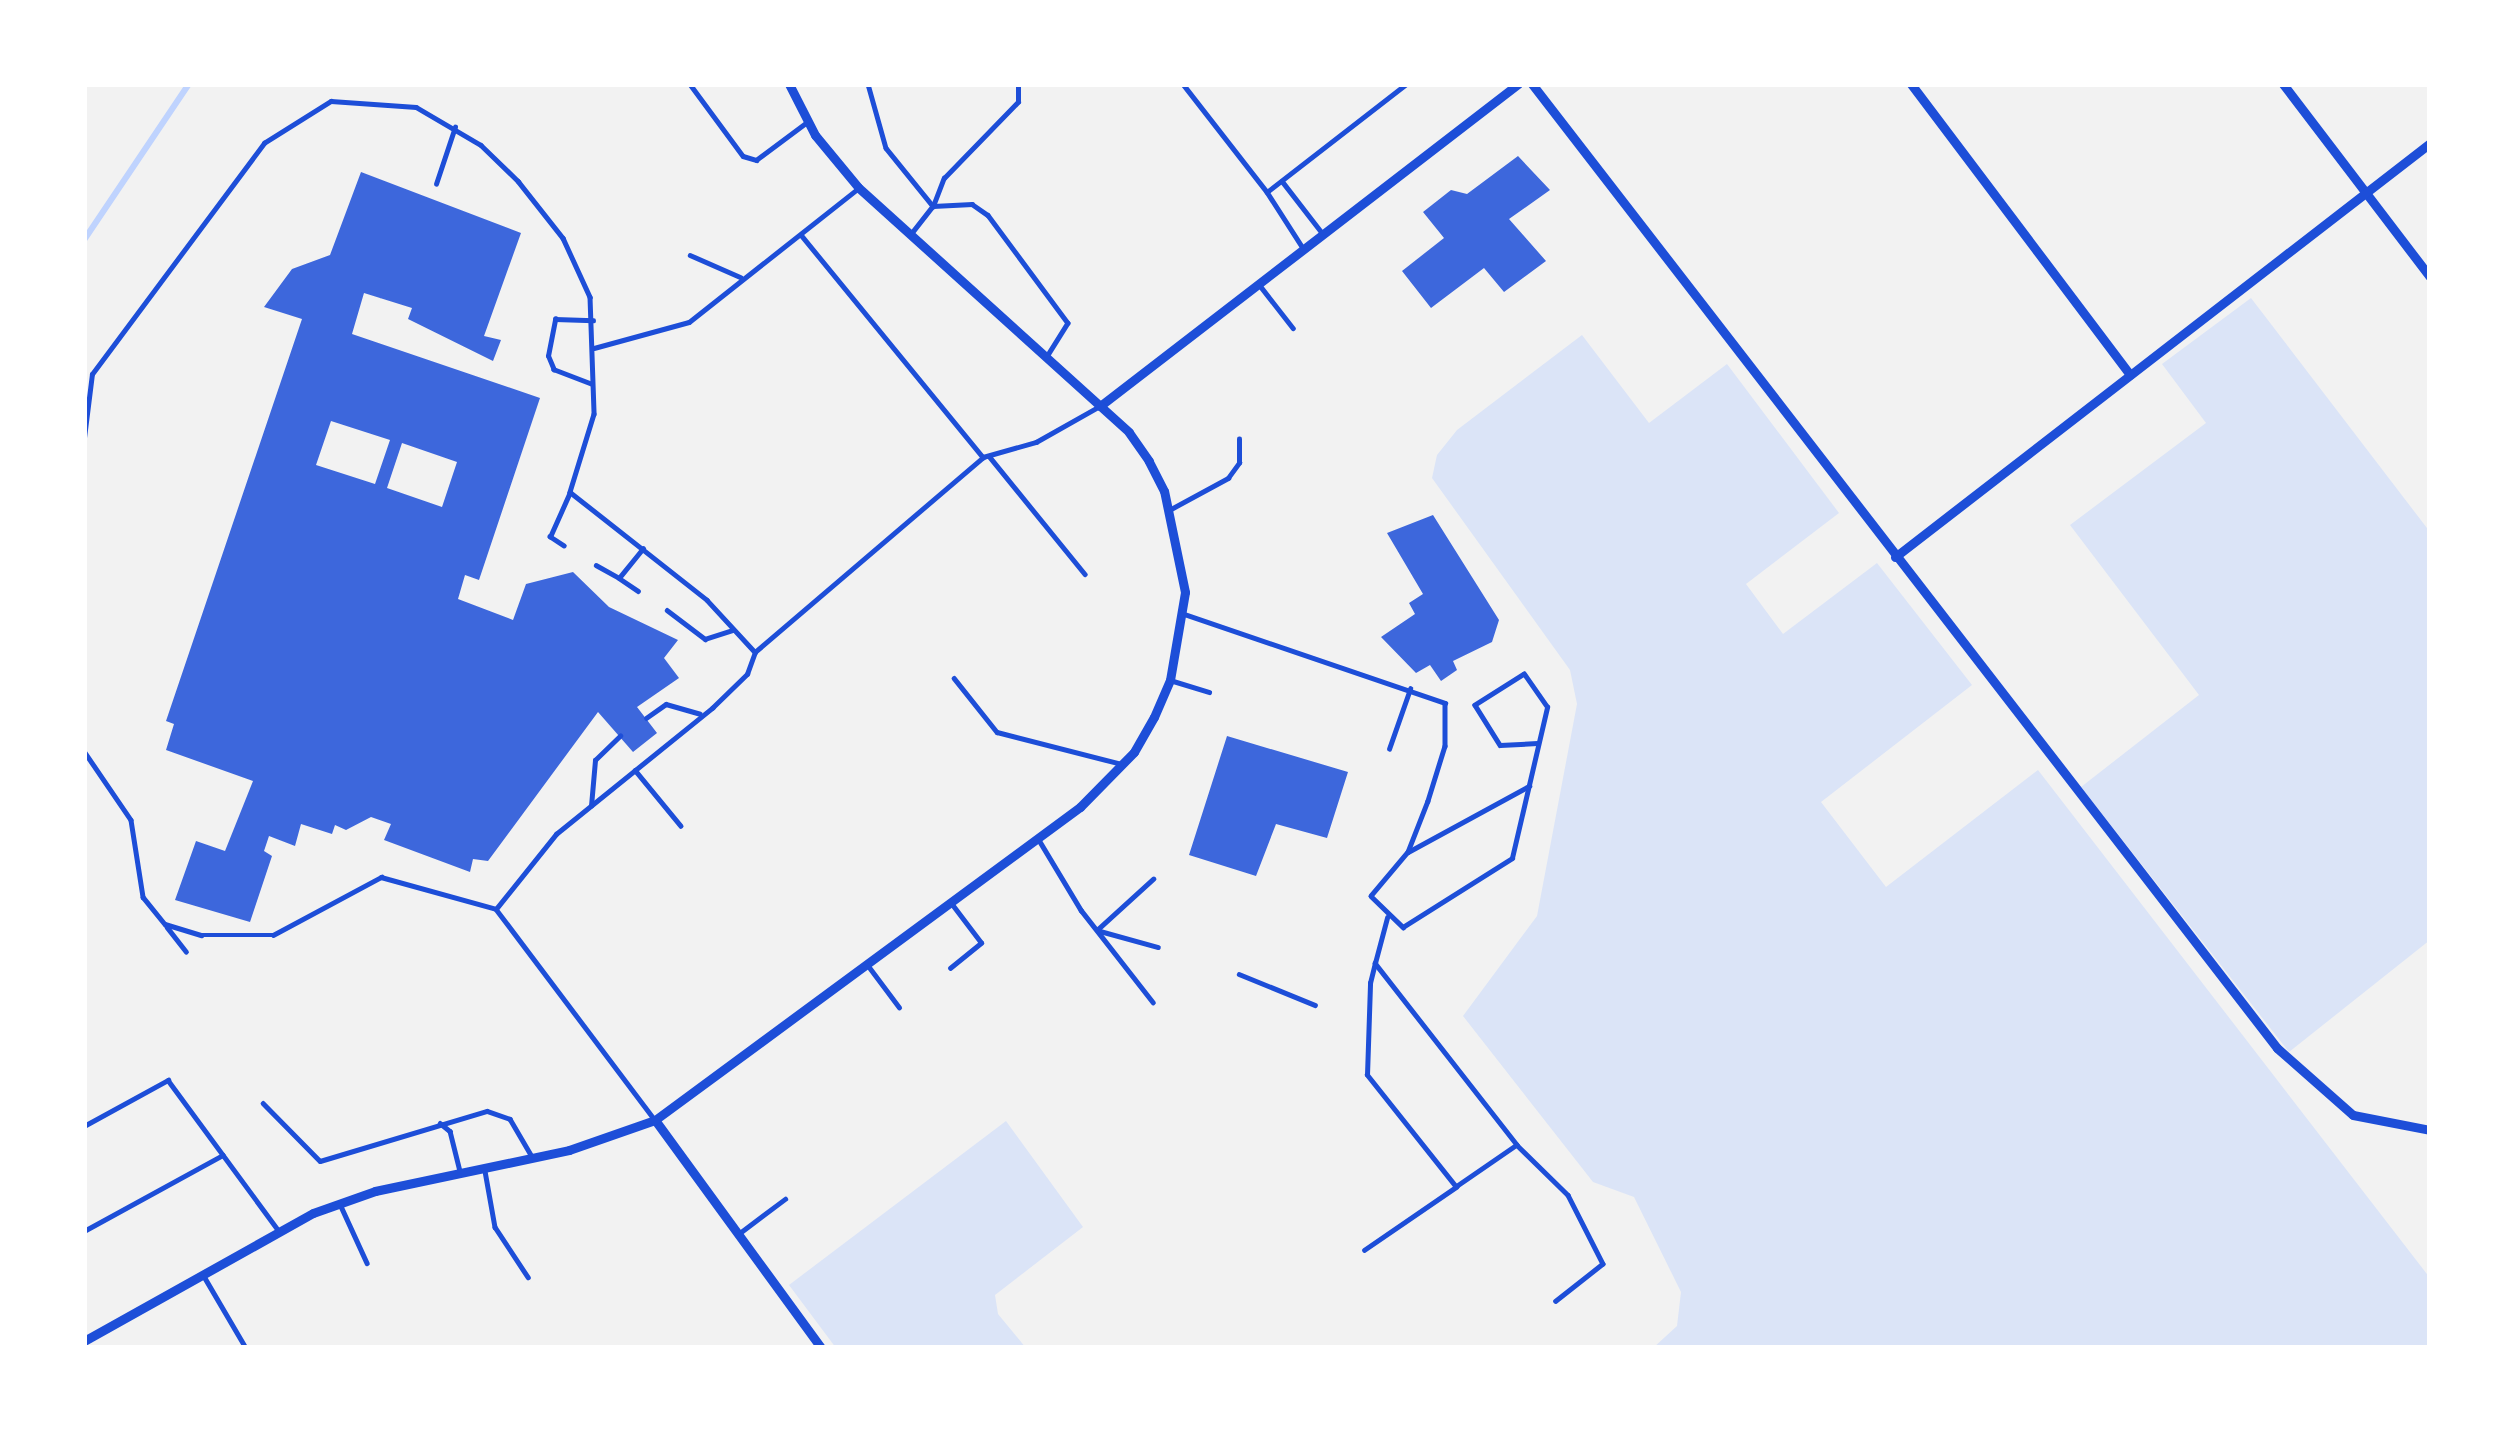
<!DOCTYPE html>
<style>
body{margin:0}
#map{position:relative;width:2514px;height:1432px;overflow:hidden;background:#f2f2f2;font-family:"Sofia Sans Condensed",sans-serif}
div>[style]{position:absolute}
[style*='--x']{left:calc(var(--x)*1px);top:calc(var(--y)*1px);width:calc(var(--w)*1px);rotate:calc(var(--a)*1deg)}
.green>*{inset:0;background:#dbe4f7}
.stream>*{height:6px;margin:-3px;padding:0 3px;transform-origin:3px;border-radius:3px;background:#bfd3fe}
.building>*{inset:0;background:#3d67dc}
.service>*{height:4.5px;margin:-2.25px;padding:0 2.25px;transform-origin:2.25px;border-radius:2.25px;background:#1d4ed8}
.minor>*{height:9px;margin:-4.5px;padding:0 4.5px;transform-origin:4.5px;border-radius:4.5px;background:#1d4ed8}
span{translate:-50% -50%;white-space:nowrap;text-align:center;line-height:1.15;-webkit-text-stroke:12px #fff;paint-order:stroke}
.frame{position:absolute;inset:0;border:87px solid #fff;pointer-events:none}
</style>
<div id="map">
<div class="green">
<i style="clip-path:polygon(2251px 298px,2430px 532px,2430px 940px,2289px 1052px,2081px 787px,2199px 695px,2070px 525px,2206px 423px,2162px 364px)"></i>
<i style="clip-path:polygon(1582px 335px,1649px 423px,1727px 364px,1839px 513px,1746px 584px,1783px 634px,1877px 563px,1972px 685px,1821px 802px,1886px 887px,2038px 770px,2430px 1278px,2430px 1348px,1653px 1348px,1677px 1326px,1681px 1292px,1634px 1197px,1593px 1182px,1463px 1016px,1537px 916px,1577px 704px,1570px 670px,1432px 478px,1437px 455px,1457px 430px)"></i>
<i style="clip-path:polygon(1006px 1121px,1083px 1227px,995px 1295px,998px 1314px,1026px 1348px,836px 1348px,789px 1285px)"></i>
</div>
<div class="stream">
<i style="--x:84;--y:240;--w:188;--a:-56.1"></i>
</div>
<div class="building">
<i style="clip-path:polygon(1518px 156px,1550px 190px,1509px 219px,1546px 261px,1504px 292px,1484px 268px,1431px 308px,1402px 271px,1444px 238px,1423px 212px,1451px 190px,1467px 194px)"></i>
<i style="clip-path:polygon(evenodd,361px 172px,521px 233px,484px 336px,501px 340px,493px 361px,408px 319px,412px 308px,364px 293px,352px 334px,540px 398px,479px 580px,465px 575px,458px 599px,513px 620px,526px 584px,573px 572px,609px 607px,678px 640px,664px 658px,679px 678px,637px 707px,657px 733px,633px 752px,598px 712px,488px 861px,473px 859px,470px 872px,384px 840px,391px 824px,371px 817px,346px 830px,335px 825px,332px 834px,301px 824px,295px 846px,269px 836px,264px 851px,272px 856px,250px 922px,175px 900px,196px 841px,225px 851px,253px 781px,166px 750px,174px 724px,166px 721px,302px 319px,264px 307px,292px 269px,330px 255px,361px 172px,331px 421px,390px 440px,375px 484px,316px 465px,331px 421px,361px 172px,402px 443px,457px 462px,442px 507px,387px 488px,402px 443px)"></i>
<i style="clip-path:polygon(1433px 515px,1499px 620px,1492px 642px,1453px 661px,1457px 670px,1441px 681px,1430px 665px,1416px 673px,1381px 637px,1415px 614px,1409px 603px,1423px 594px,1387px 533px)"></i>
<i style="clip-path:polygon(1227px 736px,1348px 772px,1327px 838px,1276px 824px,1256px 876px,1189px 855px)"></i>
</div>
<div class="service">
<i style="--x:690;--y:84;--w:89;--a:53.6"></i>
<i style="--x:743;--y:156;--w:14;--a:17"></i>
<i style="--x:756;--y:160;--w:64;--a:-36.7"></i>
<i style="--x:868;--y:84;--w:66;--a:74.3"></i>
<i style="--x:886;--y:148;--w:75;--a:51"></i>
<i style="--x:933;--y:206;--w:30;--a:-69"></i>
<i style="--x:944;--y:178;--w:106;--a:-45.8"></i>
<i style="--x:1018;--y:102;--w:18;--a:-90"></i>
<i style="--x:1183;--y:84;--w:137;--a:52.1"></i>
<i style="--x:1267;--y:192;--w:176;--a:-37.8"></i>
<i style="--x:1282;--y:181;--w:67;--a:52.3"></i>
<i style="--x:436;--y:184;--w:60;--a:-71.6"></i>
<i style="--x:1267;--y:192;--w:67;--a:57.3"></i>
<i style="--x:910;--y:235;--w:37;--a:-52"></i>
<i style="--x:933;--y:206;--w:39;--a:-3"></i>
<i style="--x:972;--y:204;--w:19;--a:35"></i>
<i style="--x:988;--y:215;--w:134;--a:53.5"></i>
<i style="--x:1068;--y:323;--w:39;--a:122"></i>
<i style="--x:802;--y:236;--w:286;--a:50.7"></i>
<i style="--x:690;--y:255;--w:55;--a:23.7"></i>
<i style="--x:1258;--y:283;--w:57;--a:52.1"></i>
<i style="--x:594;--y:348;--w:98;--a:-15.3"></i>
<i style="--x:689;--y:322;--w:213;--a:-38.3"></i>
<i style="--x:591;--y:384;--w:40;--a:-159"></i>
<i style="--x:554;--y:370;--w:15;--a:-113"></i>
<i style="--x:548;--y:356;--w:38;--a:-79"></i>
<i style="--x:555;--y:319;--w:38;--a:2"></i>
<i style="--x:84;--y:438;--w:64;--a:-82.9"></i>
<i style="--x:92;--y:374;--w:288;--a:-53.3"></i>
<i style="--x:264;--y:143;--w:79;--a:-32.1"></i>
<i style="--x:331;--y:101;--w:85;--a:4"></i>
<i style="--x:416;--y:107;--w:75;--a:30.3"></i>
<i style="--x:481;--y:145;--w:52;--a:44.2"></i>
<i style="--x:518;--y:181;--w:73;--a:51.7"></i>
<i style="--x:563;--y:238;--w:65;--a:65.4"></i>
<i style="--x:590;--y:297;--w:117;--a:88"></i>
<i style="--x:594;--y:414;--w:82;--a:107.1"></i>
<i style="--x:570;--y:492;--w:174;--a:38.2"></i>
<i style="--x:707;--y:600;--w:71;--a:47.3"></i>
<i style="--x:989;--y:456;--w:152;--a:50.9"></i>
<i style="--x:1171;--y:509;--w:65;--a:-28.5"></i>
<i style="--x:1228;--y:478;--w:19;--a:-54"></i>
<i style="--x:1239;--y:463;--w:24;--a:-90"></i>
<i style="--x:564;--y:546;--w:17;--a:-147"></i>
<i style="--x:550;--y:537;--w:49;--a:-66"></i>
<i style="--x:596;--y:565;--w:26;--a:29"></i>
<i style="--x:619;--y:578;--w:38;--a:-51"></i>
<i style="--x:619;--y:578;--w:23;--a:34"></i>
<i style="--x:667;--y:610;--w:48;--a:37.3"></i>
<i style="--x:705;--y:639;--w:29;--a:-18"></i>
<i style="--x:1184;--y:614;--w:276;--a:18.8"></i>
<i style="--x:1445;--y:703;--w:43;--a:90"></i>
<i style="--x:1445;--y:746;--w:58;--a:107.2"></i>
<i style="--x:1428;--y:801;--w:55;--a:111.4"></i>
<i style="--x:1408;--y:852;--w:57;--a:130.1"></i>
<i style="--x:1371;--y:896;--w:45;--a:44.1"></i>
<i style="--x:1403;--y:927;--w:129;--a:-32.3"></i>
<i style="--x:1512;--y:858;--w:155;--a:-76.9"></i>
<i style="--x:1547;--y:707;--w:40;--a:-124.9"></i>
<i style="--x:1524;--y:674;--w:58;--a:147.7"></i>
<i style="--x:1475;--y:705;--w:47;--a:58"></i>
<i style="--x:1500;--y:745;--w:37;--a:-3"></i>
<i style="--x:954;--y:678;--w:69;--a:51.5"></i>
<i style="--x:997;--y:732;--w:129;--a:14.4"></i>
<i style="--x:1170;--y:680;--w:41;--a:17.1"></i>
<i style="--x:646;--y:718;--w:24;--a:-35"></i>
<i style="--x:666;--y:704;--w:35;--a:16"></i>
<i style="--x:1389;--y:749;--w:64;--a:-70.7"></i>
<i style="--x:84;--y:751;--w:83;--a:55.7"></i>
<i style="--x:131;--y:820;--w:78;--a:81.1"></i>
<i style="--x:143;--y:897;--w:35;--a:51"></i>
<i style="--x:165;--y:924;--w:38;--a:17"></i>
<i style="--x:201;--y:935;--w:72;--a:0"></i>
<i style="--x:273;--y:935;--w:123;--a:-28.2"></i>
<i style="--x:381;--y:877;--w:119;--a:15.5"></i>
<i style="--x:496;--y:909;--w:264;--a:53"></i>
<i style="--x:635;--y:770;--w:72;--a:50.6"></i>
<i style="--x:591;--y:806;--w:46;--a:-85"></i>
<i style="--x:595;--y:760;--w:35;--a:-44"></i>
<i style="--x:1039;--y:840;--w:82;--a:59"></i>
<i style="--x:1081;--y:910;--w:117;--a:52"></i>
<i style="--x:1408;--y:852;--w:138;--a:-28.6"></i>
<i style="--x:496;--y:909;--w:96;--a:-51.3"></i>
<i style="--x:556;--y:834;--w:201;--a:-38.9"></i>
<i style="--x:712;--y:708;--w:49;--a:-44.2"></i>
<i style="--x:747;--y:674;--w:23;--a:-70"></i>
<i style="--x:755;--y:652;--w:300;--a:-40.5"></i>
<i style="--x:983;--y:457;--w:55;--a:-15.8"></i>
<i style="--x:1036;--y:442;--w:73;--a:-29.4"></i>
<i style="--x:167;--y:927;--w:31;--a:52"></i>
<i style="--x:1097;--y:930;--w:76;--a:-42.3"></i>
<i style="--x:1100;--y:931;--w:60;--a:15.4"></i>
<i style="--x:1375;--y:963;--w:231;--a:52"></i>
<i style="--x:1517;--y:1145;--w:74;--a:145.5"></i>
<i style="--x:1456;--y:1187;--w:143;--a:-128.5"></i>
<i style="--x:1367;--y:1075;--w:92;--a:-88.1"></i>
<i style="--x:1370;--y:983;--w:21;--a:-76"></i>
<i style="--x:1375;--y:963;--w:47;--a:-75.1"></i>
<i style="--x:867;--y:964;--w:54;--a:53.3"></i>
<i style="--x:950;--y:968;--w:40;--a:-39"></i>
<i style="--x:981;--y:943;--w:51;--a:-127.1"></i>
<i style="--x:1239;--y:974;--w:82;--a:22.2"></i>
<i style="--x:263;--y:1103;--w:81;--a:45.5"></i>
<i style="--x:320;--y:1161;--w:174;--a:-16.7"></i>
<i style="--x:487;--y:1111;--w:24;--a:19"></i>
<i style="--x:510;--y:1119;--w:42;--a:59.7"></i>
<i style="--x:440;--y:1123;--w:13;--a:39"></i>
<i style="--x:450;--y:1131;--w:41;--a:76"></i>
<i style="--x:84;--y:1126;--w:96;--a:-28.7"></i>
<i style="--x:168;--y:1080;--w:186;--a:53.7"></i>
<i style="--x:1517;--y:1145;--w:71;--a:44.4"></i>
<i style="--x:1568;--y:1195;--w:77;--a:63.1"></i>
<i style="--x:1603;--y:1264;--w:60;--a:141.8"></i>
<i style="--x:485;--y:1171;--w:57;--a:79.9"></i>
<i style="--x:495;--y:1227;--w:60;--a:56.6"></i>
<i style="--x:340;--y:1204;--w:65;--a:65.4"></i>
<i style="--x:84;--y:1231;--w:158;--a:-28.7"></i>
<i style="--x:737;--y:1235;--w:60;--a:-36.9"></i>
<i style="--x:1364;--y:1250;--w:112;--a:-34.4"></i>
<i style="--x:205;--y:1278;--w:81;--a:59.6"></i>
</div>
<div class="minor">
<i style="--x:1532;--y:84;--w:1218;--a:52.3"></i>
<i style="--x:2277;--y:1048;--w:101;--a:41.4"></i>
<i style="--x:2353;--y:1115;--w:78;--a:11"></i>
<i style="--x:1911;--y:84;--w:364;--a:53"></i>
<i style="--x:2283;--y:84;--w:243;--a:52.7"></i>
<i style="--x:1100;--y:406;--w:528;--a:-37.61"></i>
<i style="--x:1895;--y:557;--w:676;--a:-37.73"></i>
<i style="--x:655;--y:1120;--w:282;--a:53.9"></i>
<i style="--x:84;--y:1341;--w:262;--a:-29.2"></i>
<i style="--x:313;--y:1213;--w:66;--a:-19.5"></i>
<i style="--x:375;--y:1191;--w:198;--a:-11.9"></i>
<i style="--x:569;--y:1150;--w:91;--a:-19.2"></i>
<i style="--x:655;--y:1120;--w:528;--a:-36.37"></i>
<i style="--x:1080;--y:807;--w:77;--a:-45.5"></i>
<i style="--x:1134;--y:752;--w:40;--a:-60.3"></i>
<i style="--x:1154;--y:717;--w:40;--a:-66.6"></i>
<i style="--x:1170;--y:680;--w:89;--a:-80.3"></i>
<i style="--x:1185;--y:592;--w:103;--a:-101.7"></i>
<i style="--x:1164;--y:491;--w:34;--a:-117"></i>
<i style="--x:1149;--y:461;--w:35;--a:-125"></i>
<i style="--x:1129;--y:432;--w:365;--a:-137.9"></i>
<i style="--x:858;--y:187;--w:67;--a:-129.6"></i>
<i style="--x:815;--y:135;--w:57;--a:-117"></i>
</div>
<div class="frame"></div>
</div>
